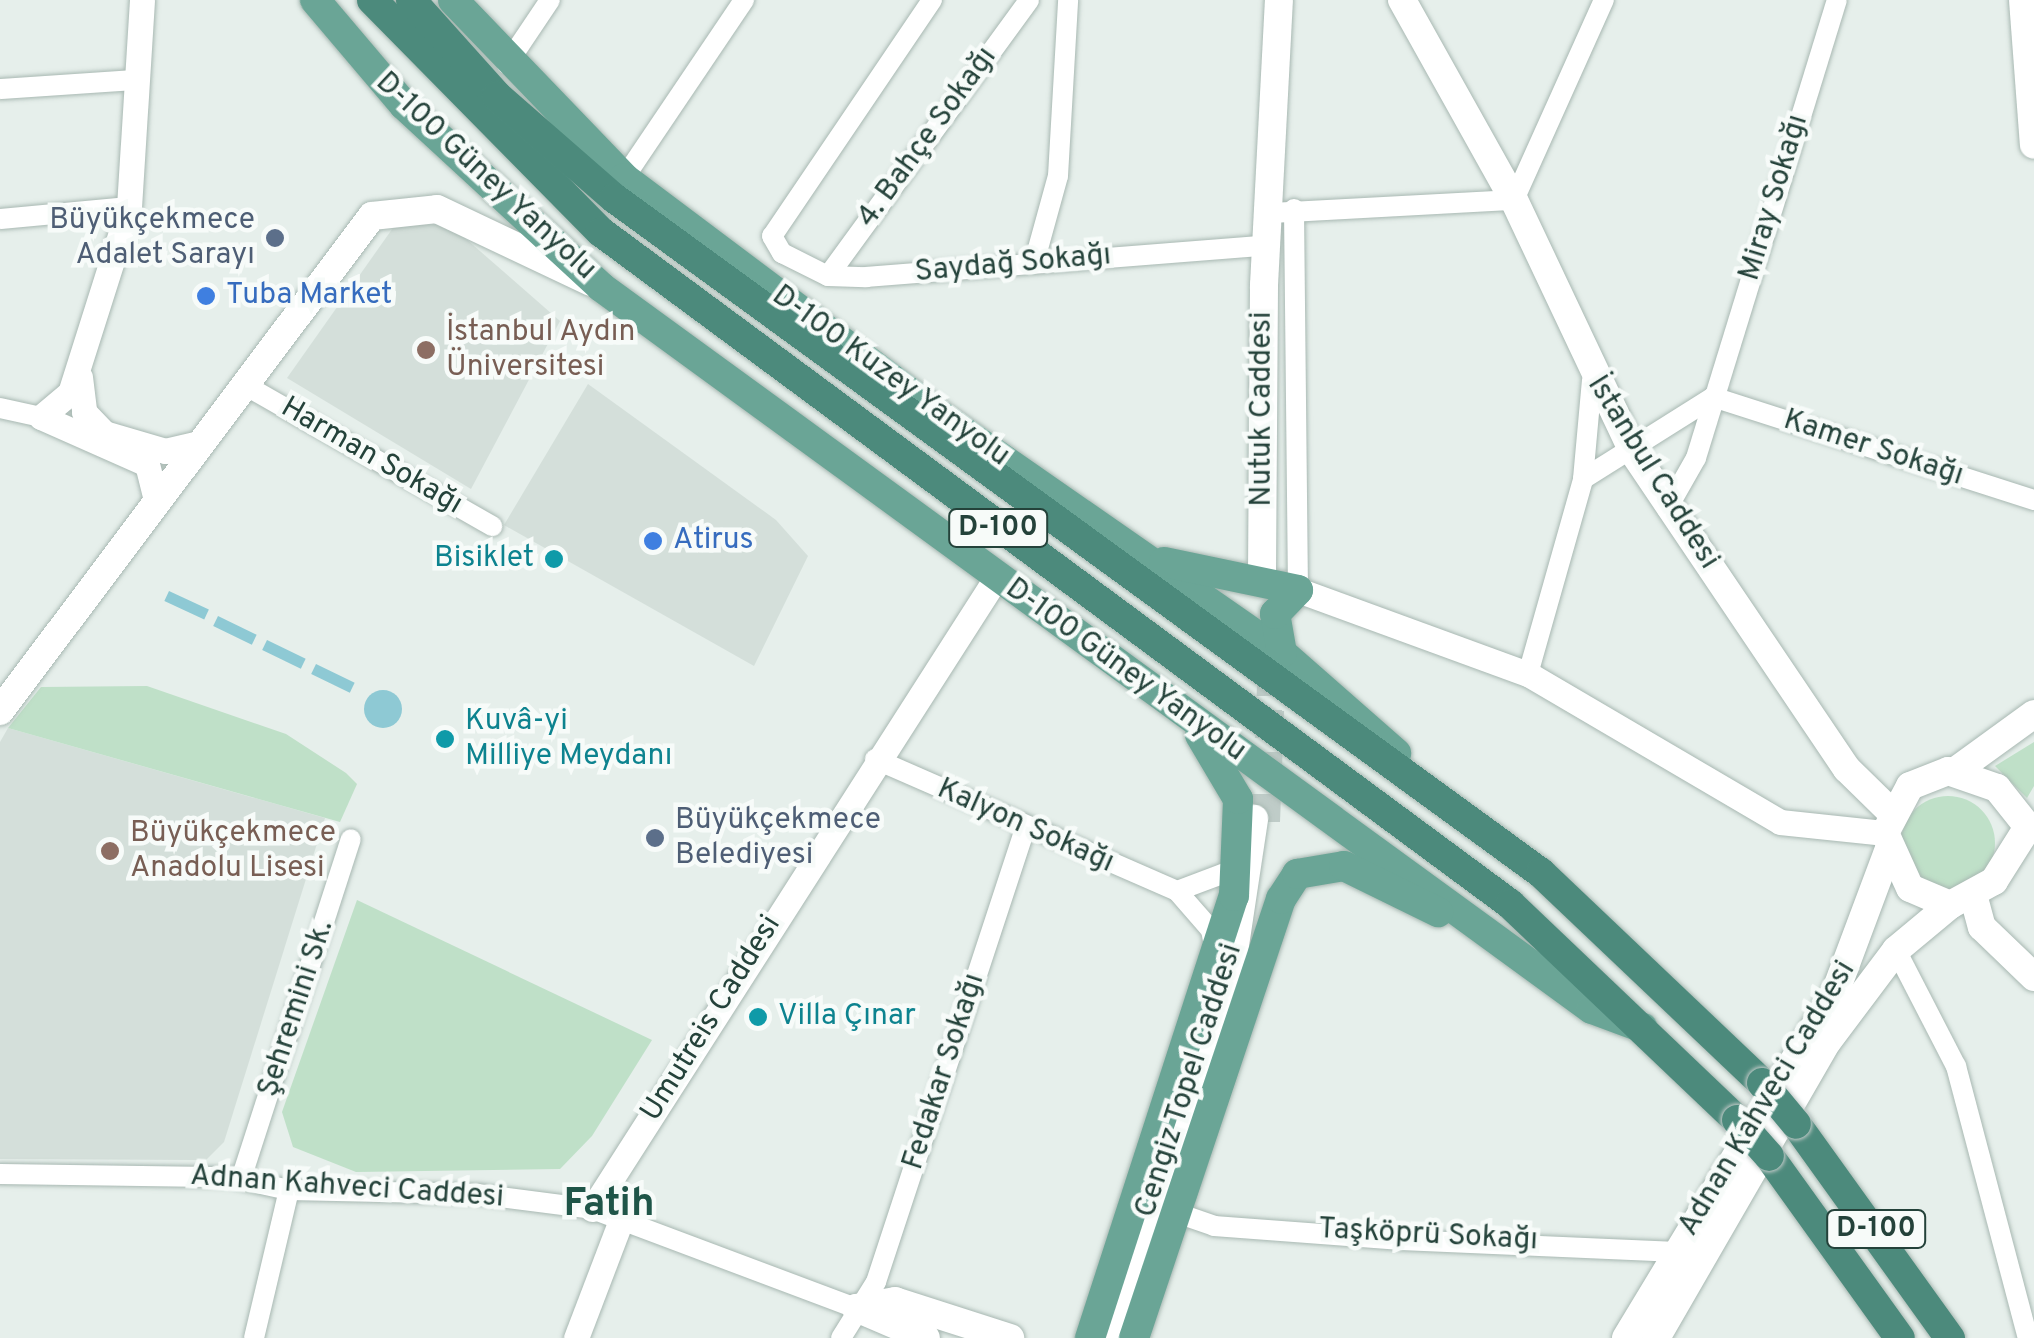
<!DOCTYPE html>
<meta charset="utf-8">
<style>
body{margin:0}
#map{position:relative;width:2034px;height:1338px;overflow:hidden;background:#e6efeb;font-family:Overpass,sans-serif}
div>[style]{position:absolute}
[style*='--x']{left:calc(var(--x)*1px);top:calc(var(--y)*1px);width:calc(var(--w)*1px);rotate:calc(var(--a)*1deg)}
.built>*{inset:0;background:#d4dfda}
.green>*{inset:0;background:#bfe0c8}
.round{border-radius:50%}
.water>*{inset:0;background:#8ec9d4;transform-origin:0 0}
.secondary-tunnel>*{height:28px;margin-top:-14px;transform-origin:0;background:repeating-linear-gradient(90deg,#bfccc8 0 28px,transparent 0 42px)}
.roads{filter:drop-shadow(0 0 2px #a8b8b2) drop-shadow(0 0 2px #a8b8b2)}
.minor>*{height:20px;margin:-10px;padding:0 10px;transform-origin:10px;border-radius:10px;background:#fff}
.tertiary>*{height:25px;margin:-12.5px;padding:0 12.5px;transform-origin:12.5px;border-radius:12.5px;background:#fff}
.secondary>*{height:28px;margin:-14px;padding:0 14px;transform-origin:14px;border-radius:14px;background:#fff}
.primary>*{height:30px;margin:-15px;padding:0 15px;transform-origin:15px;border-radius:15px;background:#6aa596}
.trunk>*{height:30px;margin:-15px;padding:0 15px;transform-origin:15px;border-radius:15px;background:#4c8a7c}
.bridges{filter:drop-shadow(0 0 2px #c2cac8) drop-shadow(0 0 2px #c2cac8)}
.trunk-bridge>*{height:30px;margin:-15px;padding:0 15px;transform-origin:15px;border-radius:15px;background:#4c8a7c}
.dots>*{width:28px;height:28px;translate:-50% -50%;box-sizing:border-box;border:5px solid #f7fbf9;border-radius:50%}
span{translate:-50% -50%;white-space:nowrap;text-align:center;line-height:1.15;-webkit-text-stroke:9px #f7fbf9;paint-order:stroke}
.shield-label span{padding:2px 8px;background:#f7fbf9;border:2px solid;border-radius:8px;-webkit-text-stroke-width:0}
.shield-label{font-size:28px;color:#24423a;font-weight:700}
.street-label{font-size:30px;color:#24423a}
.service-label{font-size:30px;color:#4e5e75}
.right{translate:-100% -50%;text-align:right}
.left{translate:0 -50%;text-align:left}
.shop-label{font-size:30px;color:#366cbe}
.education-label{font-size:30px;color:#785e54}
.culture-label{font-size:30px;color:#0d838f}
.district-label{font-size:40px;color:#1f5548;font-weight:700}
</style>
<div id="map">
<div class="built">
<i style="clip-path:polygon(449px 224px,560px 321px,471px 489px,287px 378px,395px 225px)"></i>
<i style="clip-path:polygon(588px 384px,776px 520px,808px 556px,754px 666px,504px 525px)"></i>
<i style="clip-path:polygon(8px 728px,325px 818px,224px 1142px,206px 1160px,0 1159px,0 742px)"></i>
</div>
<div class="green">
<i style="clip-path:polygon(147px 686px,286px 734px,346px 773px,357px 784px,340px 822px,8px 728px,41px 687px)"></i>
<i style="clip-path:polygon(2034px 742px,2034px 786px,2027px 798px,1995px 766px)"></i>
<i class="round" style="left:1901px;top:796px;width:94px;height:94px"></i>
<i style="clip-path:polygon(357px 900px,652px 1040px,592px 1136px,560px 1169px,356px 1172px,293px 1147px,282px 1112px)"></i>
</div>
<div class="water">
<i style="left:169px;top:591px;width:44px;height:11px;rotate:25deg"></i>
<i style="left:218px;top:616px;width:43px;height:11px;rotate:26deg"></i>
<i style="left:267px;top:640px;width:43px;height:11px;rotate:26deg"></i>
<i style="left:316px;top:664px;width:43px;height:11px;rotate:26deg"></i>
<i class="round" style="left:364px;top:690px;width:38px;height:38px"></i>
</div>
<div class="secondary-tunnel">
<i style="--x:1266;--y:822;--w:164;--a:-87.9"></i>
</div>
<div class="roads">
<div class="minor">
<i style="--x:932;--y:0;--w:285;--a:124.1"></i>
<i style="--x:772;--y:236;--w:20;--a:60"></i>
<i style="--x:782;--y:253;--w:51;--a:26.6"></i>
<i style="--x:828;--y:276;--w:38;--a:2"></i>
<i style="--x:866;--y:277;--w:404;--a:-4.5"></i>
<i style="--x:507;--y:64;--w:77;--a:-56.1"></i>
<i style="--x:0;--y:89;--w:136;--a:-3.8"></i>
<i style="--x:624;--y:178;--w:215;--a:-56"></i>
<i style="--x:1294;--y:209;--w:381;--a:89.4"></i>
<i style="--x:1272;--y:213;--w:242;--a:-3.1"></i>
<i style="--x:1514;--y:200;--w:219;--a:-65.8"></i>
<i style="--x:0;--y:219;--w:130;--a:-5.3"></i>
<i style="--x:1034;--y:263;--w:90;--a:-74.6"></i>
<i style="--x:1058;--y:176;--w:176;--a:-86.7"></i>
<i style="--x:828;--y:276;--w:341;--a:-53.9"></i>
<i style="--x:250;--y:388;--w:279;--a:29.7"></i>
<i style="--x:1713;--y:397;--w:337;--a:17.8"></i>
<i style="--x:0;--y:408;--w:42;--a:12.4"></i>
<i style="--x:1583;--y:479;--w:154;--a:-32.2"></i>
<i style="--x:1667;--y:509;--w:59;--a:-60.4"></i>
<i style="--x:1696;--y:458;--w:479;--a:-72.9"></i>
<i style="--x:1528;--y:674;--w:203;--a:-74.2"></i>
<i style="--x:1583;--y:479;--w:99;--a:-84.8"></i>
<i style="--x:875;--y:759;--w:330;--a:23.6"></i>
<i style="--x:1177;--y:891;--w:52;--a:48.9"></i>
<i style="--x:1211;--y:930;--w:21;--a:79"></i>
<i style="--x:1177;--y:891;--w:65;--a:-20.7"></i>
<i style="--x:1896;--y:950;--w:131;--a:62.7"></i>
<i style="--x:1956;--y:1066;--w:281;--a:75.2"></i>
<i style="--x:0;--y:1174;--w:229;--a:0.8"></i>
<i style="--x:229;--y:1177;--w:61;--a:12.2"></i>
<i style="--x:289;--y:1190;--w:188;--a:1.2"></i>
<i style="--x:477;--y:1194;--w:116;--a:7.4"></i>
<i style="--x:592;--y:1209;--w:282;--a:20.6"></i>
<i style="--x:241;--y:1179;--w:357;--a:-72.1"></i>
<i style="--x:1180;--y:1214;--w:36;--a:19"></i>
<i style="--x:1214;--y:1226;--w:188;--a:4.3"></i>
<i style="--x:1401;--y:1240;--w:277;--a:2.5"></i>
<i style="--x:254;--y:1338;--w:152;--a:-76.7"></i>
<i style="--x:841;--y:1338;--w:66;--a:-58"></i>
<i style="--x:876;--y:1282;--w:474;--a:-71.8"></i>
</div>
<div class="tertiary">
<i style="--x:80;--y:377;--w:35;--a:83"></i>
<i style="--x:84;--y:412;--w:29;--a:46"></i>
<i style="--x:104;--y:433;--w:64;--a:16.4"></i>
<i style="--x:165;--y:451;--w:32;--a:-13"></i>
<i style="--x:41;--y:417;--w:38;--a:-40"></i>
<i style="--x:70;--y:393;--w:195;--a:-72.4"></i>
<i style="--x:129;--y:207;--w:207;--a:-86.4"></i>
<i style="--x:41;--y:417;--w:116;--a:23.9"></i>
<i style="--x:147;--y:464;--w:32;--a:76"></i>
<i style="--x:1298;--y:590;--w:245;--a:20.1"></i>
<i style="--x:1528;--y:674;--w:292;--a:30.4"></i>
<i style="--x:1780;--y:822;--w:106;--a:6"></i>
<i style="--x:592;--y:1209;--w:749;--a:-57.37"></i>
<i style="--x:576;--y:1338;--w:126;--a:-69.1"></i>
</div>
<div class="secondary">
<i style="--x:1402;--y:0;--w:229;--a:60.8"></i>
<i style="--x:1514;--y:200;--w:279;--a:64.7"></i>
<i style="--x:1633;--y:452;--w:382;--a:56"></i>
<i style="--x:1847;--y:769;--w:60;--a:44.3"></i>
<i style="--x:2023;--y:0;--w:145;--a:85.7"></i>
<i style="--x:1262;--y:573;--w:288;--a:-89.6"></i>
<i style="--x:1264;--y:285;--w:285;--a:-87"></i>
<i style="--x:0;--y:711;--w:619;--a:-53.07"></i>
<i style="--x:372;--y:216;--w:65;--a:-6.1"></i>
<i style="--x:437;--y:209;--w:170;--a:25.4"></i>
<i style="--x:1948;--y:771;--w:52;--a:19.1"></i>
<i style="--x:1997;--y:788;--w:50;--a:51.5"></i>
<i style="--x:2028;--y:827;--w:64;--a:122.2"></i>
<i style="--x:1994;--y:881;--w:50;--a:151.4"></i>
<i style="--x:1950;--y:905;--w:43;--a:-157"></i>
<i style="--x:1910;--y:888;--w:60;--a:-114.4"></i>
<i style="--x:1885;--y:833;--w:53;--a:-62"></i>
<i style="--x:1910;--y:786;--w:41;--a:-21.5"></i>
<i style="--x:1954;--y:772;--w:99;--a:-35.9"></i>
<i style="--x:1974;--y:898;--w:30;--a:75"></i>
<i style="--x:1982;--y:927;--w:72;--a:43.9"></i>
<i style="--x:1132;--y:1254;--w:306;--a:-70.9"></i>
<i style="--x:1232;--y:965;--w:148;--a:-81.4"></i>
<i style="--x:856;--y:1308;--w:40;--a:-10"></i>
<i style="--x:895;--y:1301;--w:121;--a:17.8"></i>
<i style="--x:856;--y:1308;--w:76;--a:23.2"></i>
<i style="--x:1115;--y:1338;--w:104;--a:-72.1"></i>
<i style="--x:1626;--y:1338;--w:403;--a:-58.8"></i>
<i style="--x:1835;--y:993;--w:152;--a:-69.5"></i>
<i style="--x:1656;--y:1338;--w:342;--a:-60"></i>
<i style="--x:1827;--y:1042;--w:115;--a:-53.1"></i>
<i style="--x:1896;--y:950;--w:70;--a:-39.8"></i>
</div>
<div class="primary">
<i style="--x:315;--y:0;--w:138;--a:49.7"></i>
<i style="--x:404;--y:105;--w:268;--a:42.7"></i>
<i style="--x:601;--y:287;--w:1226;--a:36.08"></i>
<i style="--x:1592;--y:1009;--w:54;--a:20.4"></i>
<i style="--x:453;--y:0;--w:247;--a:46.1"></i>
<i style="--x:624;--y:178;--w:405;--a:36.9"></i>
<i style="--x:948;--y:421;--w:407;--a:34.8"></i>
<i style="--x:1282;--y:653;--w:152;--a:41.3"></i>
<i style="--x:1164;--y:562;--w:137;--a:11.8"></i>
<i style="--x:1282;--y:653;--w:40;--a:-100"></i>
<i style="--x:1275;--y:614;--w:33;--a:-46"></i>
<i style="--x:1090;--y:1338;--w:465;--a:-72"></i>
<i style="--x:1234;--y:896;--w:97;--a:-87.6"></i>
<i style="--x:1238;--y:799;--w:74;--a:-120.7"></i>
<i style="--x:1134;--y:1338;--w:463;--a:-71.5"></i>
<i style="--x:1281;--y:899;--w:30;--a:-57"></i>
<i style="--x:1297;--y:874;--w:48;--a:-9.7"></i>
<i style="--x:1344;--y:866;--w:105;--a:26.1"></i>
</div>
<div class="trunk">
<i style="--x:372;--y:0;--w:326;--a:45.4"></i>
<i style="--x:601;--y:232;--w:1130;--a:36.47"></i>
<i style="--x:1510;--y:904;--w:313;--a:43.6"></i>
<i style="--x:411;--y:0;--w:129;--a:48.1"></i>
<i style="--x:497;--y:96;--w:155;--a:41.1"></i>
<i style="--x:614;--y:198;--w:1147;--a:36.06"></i>
<i style="--x:1541;--y:873;--w:305;--a:43.5"></i>
<i style="--x:1796;--y:1124;--w:264;--a:54.3"></i>
<i style="--x:1769;--y:1156;--w:224;--a:54.3"></i>
</div>
</div>
<div class="bridges">
<div class="trunk-bridge">
<i style="--x:1762;--y:1083;--w:53;--a:50.3"></i>
<i style="--x:1737;--y:1120;--w:48;--a:48.4"></i>
</div>
</div>
<div class="dots">
<i style="left:275px;top:238px;background:#5c6f8a"></i>
<i style="left:206px;top:296px;background:#3f7fe0"></i>
<i style="left:426px;top:350px;background:#8d6e63"></i>
<i style="left:653px;top:541px;background:#3f7fe0"></i>
<i style="left:554px;top:559px;background:#0f9aa8"></i>
<i style="left:445px;top:739px;background:#0f9aa8"></i>
<i style="left:655px;top:838px;background:#5c6f8a"></i>
<i style="left:110px;top:851px;background:#8d6e63"></i>
<i style="left:758px;top:1017px;background:#0f9aa8"></i>
</div>
<div class="shield-label">
<span style="left:998px;top:528px">D-100</span>
<span style="left:1876px;top:1229px">D-100</span>
</div>
<div class="street-label">
<span style="left:928px;top:138px;rotate:-54deg">4. Bahçe Sokağı</span>
<span style="left:485px;top:177px;rotate:43deg">D-100 Güney Yanyolu</span>
<span style="left:1775px;top:198px;rotate:-73deg">Miray Sokağı</span>
<span style="left:1013px;top:265px;rotate:-5deg">Saydağ Sokağı</span>
<span style="left:890px;top:377px;rotate:36deg">D-100 Kuzey Yanyolu</span>
<span style="left:1263px;top:409px;rotate:-90deg">Nutuk Caddesi</span>
<span style="left:1873px;top:449px;rotate:18deg">Kamer Sokağı</span>
<span style="left:371px;top:457px;rotate:30deg">Harman Sokağı</span>
<span style="left:1652px;top:473px;rotate:58deg">İstanbul Caddesi</span>
<span style="left:1125px;top:671px;rotate:36deg">D-100 Güney Yanyolu</span>
<span style="left:1025px;top:827px;rotate:24deg">Kalyon Sokağı</span>
<span style="left:297px;top:1009px;rotate:-72deg">Şehremini Sk.</span>
<span style="left:712px;top:1019px;rotate:-58deg">Umutreis Caddesi</span>
<span style="left:945px;top:1072px;rotate:-72deg">Fedakar Sokağı</span>
<span style="left:1190px;top:1081px;rotate:-72deg">Cengiz Topel Caddesi</span>
<span style="left:1768px;top:1099px;rotate:-59deg">Adnan Kahveci Caddesi</span>
<span style="left:347px;top:1188px;rotate:4deg">Adnan Kahveci Caddesi</span>
<span style="left:1428px;top:1236px;rotate:3deg">Taşköprü Sokağı</span>
</div>
<div class="service-label">
<span class="right" style="left:255px;top:238px">Büyükçekmece<br>Adalet Sarayı</span>
<span class="left" style="left:675px;top:838px">Büyükçekmece<br>Belediyesi</span>
</div>
<div class="shop-label">
<span class="left" style="left:226px;top:296px">Tuba Market</span>
<span class="left" style="left:673px;top:541px">Atirus</span>
</div>
<div class="education-label">
<span class="left" style="left:446px;top:350px">İstanbul Aydın<br>Üniversitesi</span>
<span class="left" style="left:130px;top:851px">Büyükçekmece<br>Anadolu Lisesi</span>
</div>
<div class="culture-label">
<span class="right" style="left:534px;top:559px">Bisiklet</span>
<span class="left" style="left:465px;top:739px">Kuvâ-yi<br>Milliye Meydanı</span>
<span class="left" style="left:778px;top:1017px">Villa Çınar</span>
</div>
<div class="district-label">
<span style="left:609px;top:1205px">Fatih</span>
</div>
</div>
